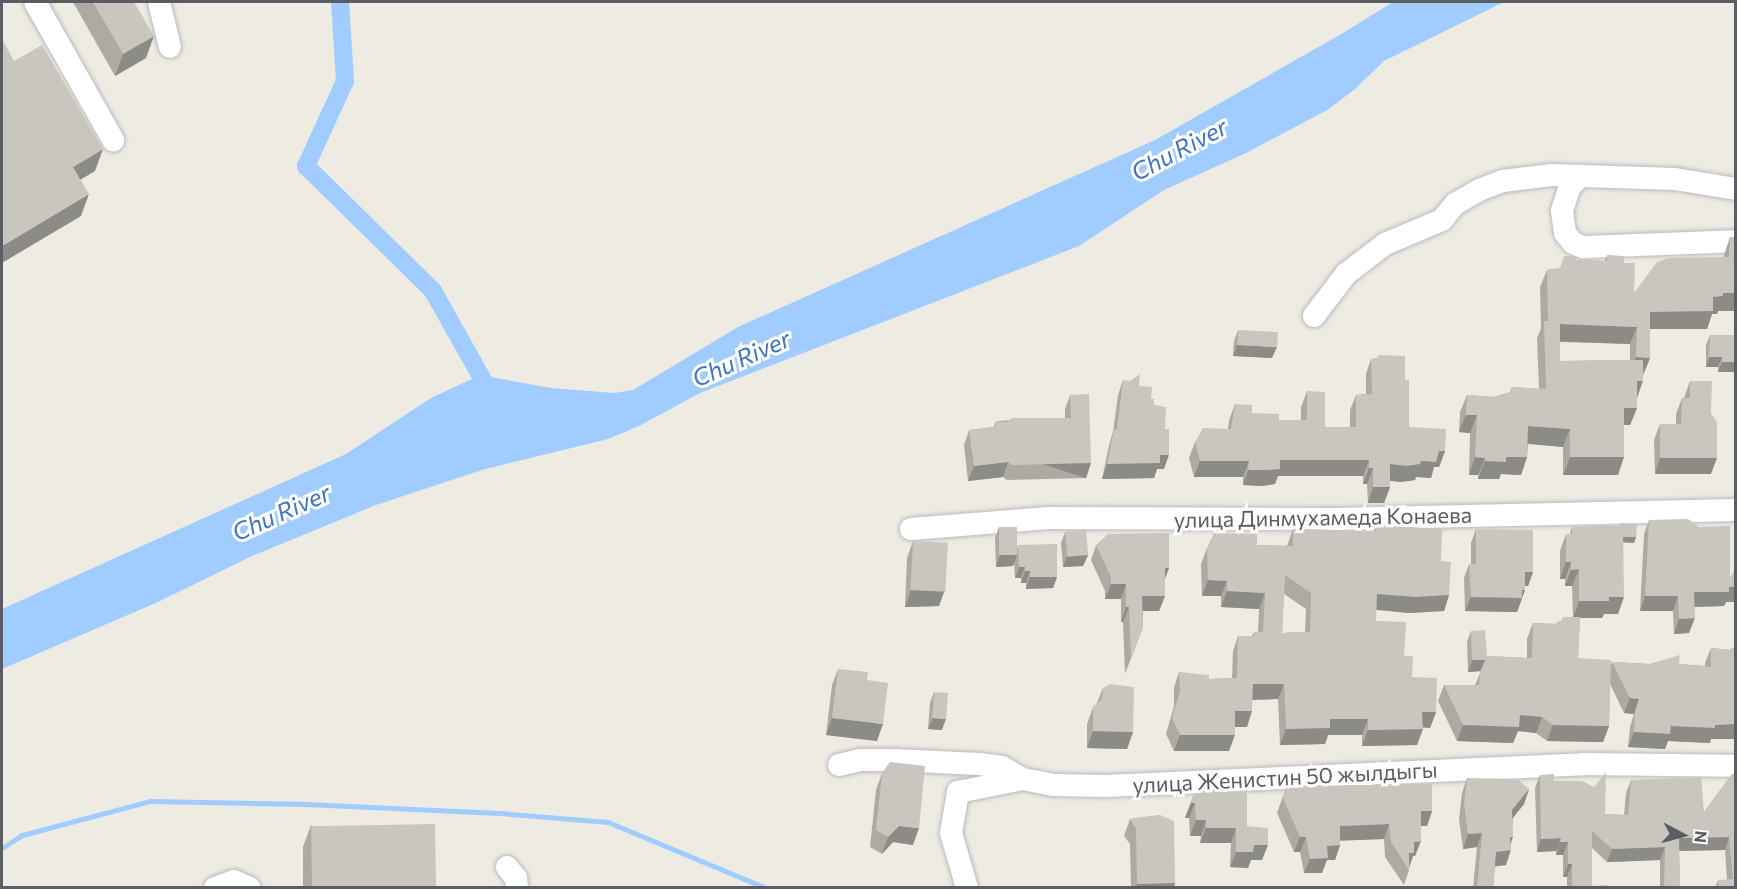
<!DOCTYPE html>
<meta charset="utf-8">
<style>
body{margin:0}
#map{position:relative;width:1737px;height:889px;overflow:hidden;background:#eeece2;font-family:Commissioner,sans-serif}
div>[style]{position:absolute}
[style*='--x']{left:calc(var(--x)*1px);top:calc(var(--y)*1px);width:calc(var(--w)*1px);rotate:calc(var(--a)*1deg)}
.water>*{inset:0;background:#a1ccff}
.stream>*{height:5px;margin:-2.5px;padding:0 2.5px;transform-origin:2.5px;border-radius:2.5px;background:#a1ccff}
.canal>*{height:18px;margin:-9px;padding:0 9px;transform-origin:9px;border-radius:9px;background:#a1ccff}
.roads{filter:drop-shadow(0 0 2px #babbc1) drop-shadow(0 0 2px #babbc1)}
.minor>*{height:22px;margin:-11px;padding:0 11px;transform-origin:11px;border-radius:11px;background:#fff}
.wall>*{inset:0;background:#adaaa4}
.shaded-wall>*{inset:0;background:#8d8b86;transform-origin:0 0}
.building>*{inset:0;background:#c9c6bf;transform-origin:0 0}
span{translate:-50% -50%;white-space:nowrap;text-align:center;line-height:1.15;-webkit-text-stroke:6px #fff;paint-order:stroke}
.street-label{font-size:22px;color:#5a5d63}
.water-label{font-size:24px;color:#4073c6;font-style:italic}
.frame{position:absolute;inset:0;border:3px solid #5a5d63;pointer-events:none}
.north{position:absolute;left:1653px;top:805px;width:60px;height:60px;-webkit-text-stroke:4px #fff;paint-order:stroke;rotate:96deg;font-size:16px;font-weight:700;line-height:24px;text-align:center;color:#5a5d63}
.north::after{content:'';display:block;margin:auto;width:21px;height:27px;background:#5a5d63;clip-path:polygon(50% 0,100% 100%,50% 72%,0 100%)}
</style>
<div id="map">
<div class="water">
<i style="clip-path:polygon(1393px 2px,1504px 2px,1384px 61px,1355px 89px,1329px 109px,1246px 153px,1164px 190px,1079px 246px,700px 393px,639px 426px,608px 439px,482px 470px,376px 505px,252px 556px,158px 602px,2px 669px,2px 609px,346px 454px,431px 398px,480px 375px,551px 388px,614px 393px,633px 390px,738px 327px,1155px 140px,1343px 33px)"></i>
</div>
<div class="stream">
<i style="--x:2;--y:848;--w:24;--a:-33"></i>
<i style="--x:22;--y:835;--w:132;--a:-14.9"></i>
<i style="--x:150;--y:801;--w:156;--a:1.1"></i>
<i style="--x:306;--y:804;--w:193;--a:2.7"></i>
<i style="--x:499;--y:813;--w:109;--a:4.7"></i>
<i style="--x:608;--y:822;--w:171;--a:22.7"></i>
</div>
<div class="canal">
<i style="--x:340;--y:2;--w:79;--a:86.4"></i>
<i style="--x:345;--y:81;--w:94;--a:114.6"></i>
<i style="--x:306;--y:166;--w:178;--a:44.5"></i>
<i style="--x:433;--y:291;--w:120;--a:60.7"></i>
</div>
<div class="roads">
<div class="minor">
<i style="--x:35;--y:2;--w:159;--a:60.5"></i>
<i style="--x:159;--y:2;--w:46;--a:76.3"></i>
<i style="--x:1581;--y:176;--w:15;--a:138"></i>
<i style="--x:1570;--y:186;--w:26;--a:108"></i>
<i style="--x:1562;--y:211;--w:22;--a:82"></i>
<i style="--x:1565;--y:233;--w:13;--a:51"></i>
<i style="--x:1573;--y:243;--w:11;--a:22"></i>
<i style="--x:1583;--y:247;--w:153;--a:-2.2"></i>
<i style="--x:1314;--y:316;--w:53;--a:-52.7"></i>
<i style="--x:1346;--y:274;--w:49;--a:-37.6"></i>
<i style="--x:1385;--y:244;--w:62;--a:-22.8"></i>
<i style="--x:1442;--y:220;--w:21;--a:-51"></i>
<i style="--x:1455;--y:204;--w:28;--a:-30"></i>
<i style="--x:1479;--y:190;--w:26;--a:-21"></i>
<i style="--x:1503;--y:181;--w:49;--a:-7"></i>
<i style="--x:1552;--y:175;--w:123;--a:1.9"></i>
<i style="--x:1675;--y:179;--w:62;--a:9.3"></i>
<i style="--x:911;--y:529;--w:138;--a:-4.6"></i>
<i style="--x:1049;--y:518;--w:288;--a:0.2"></i>
<i style="--x:1337;--y:519;--w:399;--a:-1.3"></i>
<i style="--x:839;--y:765;--w:22;--a:-13"></i>
<i style="--x:860;--y:760;--w:34;--a:0"></i>
<i style="--x:894;--y:760;--w:85;--a:2.7"></i>
<i style="--x:979;--y:764;--w:23;--a:7"></i>
<i style="--x:1002;--y:767;--w:24;--a:30"></i>
<i style="--x:1023;--y:779;--w:32;--a:11"></i>
<i style="--x:1054;--y:785;--w:52;--a:1.1"></i>
<i style="--x:1106;--y:786;--w:478;--a:-2.6"></i>
<i style="--x:1583;--y:764;--w:153;--a:0.7"></i>
<i style="--x:507;--y:867;--w:14;--a:51"></i>
<i style="--x:516;--y:878;--w:10;--a:84"></i>
<i style="--x:215;--y:888;--w:20;--a:-20"></i>
<i style="--x:234;--y:881;--w:17;--a:24"></i>
<i style="--x:967;--y:888;--w:57;--a:-106.2"></i>
<i style="--x:951;--y:833;--w:42;--a:-80.3"></i>
<i style="--x:958;--y:792;--w:66;--a:-11.3"></i>
</div>
</div>
<div class="wall">
<i style="clip-path:polygon(73px 2px,134px 2px,146px 58px,115px 76px)"></i>
<i style="clip-path:polygon(evenodd,1730px 237px,1736px 237px,1718px 311px,1717px 314px,1712px 314px,1707px 329px,1650px 329px,1650px 358px,1643px 375px,1637px 398px,1637px 408px,1630px 425px,1624px 425px,1618px 475px,1563px 475px,1563px 447px,1528px 444px,1527px 457px,1521px 475px,1501px 474px,1499px 479px,1478px 479px,1478px 475px,1469px 475px,1470px 433px,1459px 432px,1460px 412px,1467px 395px,1494px 397px,1510px 392px,1512px 387px,1539px 389px,1537px 338px,1541px 328px,1540px 287px,1547px 270px,1560px 268px,1576px 260px,1605px 261px,1607px 255px,1624px 263px,1634px 293px,1723px 258px,1730px 237px,1560px 342px,1630px 344px,1630px 360px,1560px 361px,1560px 342px)"></i>
<i style="clip-path:polygon(1238px 330px,1272px 358px,1233px 356px,1234px 341px)"></i>
<i style="clip-path:polygon(1710px 335px,1736px 335px,1735px 372px,1718px 372px,1718px 367px,1706px 367px,1706px 345px)"></i>
<i style="clip-path:polygon(1379px 355px,1405px 380px,1409px 427px,1445px 451px,1439px 467px,1434px 467px,1431px 478px,1416px 477px,1415px 480px,1401px 482px,1390px 481px,1390px 487px,1384px 503px,1368px 503px,1367px 484px,1363px 484px,1363px 476px,1278px 476px,1275px 484px,1262px 486px,1243px 485px,1243px 477px,1194px 477px,1189px 458px,1195px 442px,1228px 429px,1229px 420px,1235px 404px,1252px 413px,1279px 420px,1301px 420px,1301px 407px,1307px 391px,1325px 427px,1350px 427px,1350px 410px,1356px 395px,1366px 394px,1366px 374px,1371px 359px,1378px 358px)"></i>
<i style="clip-path:polygon(1123px 380px,1139px 386px,1151px 399px,1165px 429px,1164px 469px,1157px 469px,1154px 478px,1102px 479px,1109px 445px,1113px 432px,1118px 395px)"></i>
<i style="clip-path:polygon(1690px 381px,1711px 474px,1655px 474px,1654px 440px,1660px 424px,1676px 424px,1676px 414px,1682px 398px,1684px 398px)"></i>
<i style="clip-path:polygon(1070px 395px,1086px 478px,1007px 480px,1003px 477px,968px 481px,964px 445px,969px 430px,994px 427px,996px 421px,1065px 418px,1065px 409px)"></i>
<i style="clip-path:polygon(1649px 520px,1726px 602px,1724px 606px,1694px 607px,1689px 633px,1674px 634px,1673px 611px,1640px 611px,1644px 534px)"></i>
<i style="clip-path:polygon(1621px 523px,1636px 537px,1634px 543px,1623px 542px,1618px 614px,1604px 614px,1602px 618px,1580px 618px,1578px 658px,1611px 665px,1612px 662px,1649px 664px,1679px 664px,1705px 666px,1705px 663px,1711px 648px,1730px 650px,1731px 648px,1710px 743px,1668px 741px,1665px 749px,1628px 747px,1630px 727px,1634px 714px,1624px 713px,1610px 684px,1609px 726px,1603px 742px,1547px 741px,1536px 733px,1518px 731px,1513px 743px,1457px 741px,1438px 701px,1444px 685px,1475px 685px,1481px 671px,1468px 672px,1467px 642px,1471px 631px,1487px 656px,1527px 658px,1527px 639px,1533px 623px,1556px 624px,1557px 622px,1562px 621px,1563px 617px,1573px 617px,1572px 586px,1565px 586px,1565px 579px,1560px 579px,1560px 551px,1566px 534px,1570px 534px,1572px 527px,1620px 526px)"></i>
<i style="clip-path:polygon(evenodd,1377px 525px,1441px 561px,1449px 595px,1444px 611px,1409px 613px,1376px 610px,1376px 621px,1404px 656px,1412px 677px,1436px 712px,1430px 728px,1423px 727px,1417px 745px,1362px 746px,1362px 735px,1328px 735px,1325px 744px,1280px 745px,1278px 699px,1252px 700px,1247px 727px,1235px 727px,1229px 751px,1174px 751px,1166px 734px,1174px 706px,1174px 688px,1179px 672px,1209px 679px,1232px 678px,1233px 651px,1238px 636px,1252px 636px,1254px 632px,1258px 632px,1259px 609px,1221px 607px,1221px 596px,1202px 596px,1201px 564px,1207px 548px,1257px 545px,1287px 546px,1293px 529px,1374px 531px,1377px 525px,1284px 594px,1306px 609px,1305px 632px,1282px 633px,1284px 594px)"></i>
<i style="clip-path:polygon(999px 527px,1017px 549px,1018px 545px,1057px 577px,1053px 588px,1026px 589px,1026px 583px,1021px 583px,1021px 578px,1015px 578px,1014px 562px,1013px 566px,996px 567px,995px 538px)"></i>
<i style="clip-path:polygon(1476px 529px,1533px 572px,1528px 586px,1525px 586px,1525px 590px,1517px 612px,1465px 611px,1464px 578px,1469px 564px,1471px 564px,1471px 543px)"></i>
<i style="clip-path:polygon(1065px 532px,1088px 555px,1083px 566px,1063px 567px,1061px 543px)"></i>
<i style="clip-path:polygon(913px 541px,945px 589px,939px 606px,905px 607px,907px 558px)"></i>
<i style="clip-path:polygon(1096px 545px,1169px 568px,1165px 579px,1165px 596px,1159px 611px,1143px 611px,1143px 627px,1125px 674px,1123px 622px,1121px 622px,1121px 599px,1105px 599px,1105px 591px,1091px 560px)"></i>
<i style="clip-path:polygon(838px 669px,867px 680px,877px 741px,826px 735px,832px 685px)"></i>
<i style="clip-path:polygon(1103px 688px,1133px 732px,1127px 749px,1087px 748px,1087px 724px,1093px 707px,1096px 705px)"></i>
<i style="clip-path:polygon(934px 692px,942px 730px,928px 729px,930px 703px)"></i>
<i style="clip-path:polygon(882px 773px,913px 845px,893px 842px,882px 854px,870px 847px,876px 790px)"></i>
<i style="clip-path:polygon(1732px 774px,1736px 888px,1715px 888px,1718px 880px,1727px 880px,1725px 850px,1679px 851px,1680px 888px,1660px 888px,1660px 860px,1607px 862px,1592px 848px,1592px 886px,1608px 888px,1567px 888px,1567px 877px,1563px 877px,1563px 855px,1556px 855px,1556px 851px,1537px 852px,1535px 788px,1540px 775px,1554px 781px,1605px 814px,1624px 815px,1626px 793px,1631px 780px,1704px 812px)"></i>
<i style="clip-path:polygon(1467px 778px,1529px 789px,1524px 804px,1513px 818px,1511px 844px,1506px 865px,1495px 866px,1493px 888px,1473px 888px,1477px 847px,1463px 849px,1459px 819px,1462px 793px)"></i>
<i style="clip-path:polygon(1287px 785px,1432px 811px,1427px 826px,1421px 826px,1415px 856px,1413px 856px,1409px 866px,1409px 870px,1404px 885px,1385px 857px,1384px 839px,1340px 840px,1340px 845px,1335px 860px,1327px 860px,1322px 873px,1304px 873px,1300px 852px,1294px 852px,1277px 813px)"></i>
<i style="clip-path:polygon(1196px 788px,1247px 826px,1262px 860px,1251px 860px,1248px 868px,1230px 867px,1231px 843px,1200px 843px,1201px 836px,1190px 836px,1189px 818px,1185px 818px)"></i>
<i style="clip-path:polygon(1160px 815px,1174px 888px,1131px 888px,1130px 844px,1124px 836px,1130px 819px)"></i>
<i style="clip-path:polygon(311px 825px,436px 888px,303px 888px,303px 847px)"></i>
</div>
<div class="shaded-wall">
<i style="clip-path:polygon(154px 36px,146px 58px,115px 76px,123px 54px)"></i>
<i style="clip-path:polygon(103px 149px,95px 171px,65px 189px,73px 167px)"></i>
<i style="clip-path:polygon(89px 194px,81px 216px,2px 263px,2px 246px)"></i>
<i style="clip-path:polygon(1723px 293px,1736px 293px,1736px 311px,1718px 311px,1717px 314px,1712px 314px,1707px 329px,1644px 329px,1650px 312px)"></i>
<i style="clip-path:polygon(1560px 324px,1637px 327px,1630px 344px,1553px 341px)"></i>
<i style="clip-path:polygon(1237px 345px,1277px 347px,1272px 358px,1233px 356px)"></i>
<i style="clip-path:polygon(1636px 357px,1650px 358px,1643px 375px,1629px 375px)"></i>
<i style="clip-path:polygon(1709px 357px,1722px 357px,1718px 367px,1706px 367px)"></i>
<i style="clip-path:polygon(1722px 362px,1736px 362px,1735px 372px,1718px 372px)"></i>
<i style="clip-path:polygon(1637px 381px,1643px 381px,1637px 398px)"></i>
<i style="clip-path:polygon(1624px 408px,1637px 408px,1630px 425px,1617px 425px)"></i>
<i style="clip-path:polygon(1466px 415px,1477px 415px,1470px 433px,1459px 432px)"></i>
<i style="clip-path:polygon(1528px 426px,1570px 429px,1563px 447px,1522px 443px)"></i>
<i style="clip-path:polygon(1439px 451px,1445px 451px,1439px 467px,1434px 467px,1431px 478px,1416px 477px,1415px 480px,1401px 482px,1384px 480px,1390px 464px,1421px 461px)"></i>
<i style="clip-path:polygon(1160px 455px,1169px 455px,1164px 469px,1157px 469px,1154px 478px,1102px 479px,1107px 464px)"></i>
<i style="clip-path:polygon(1475px 457px,1485px 458px,1478px 475px,1469px 475px)"></i>
<i style="clip-path:polygon(1506px 457px,1527px 457px,1521px 475px,1501px 474px,1499px 479px,1478px 479px,1485px 461px)"></i>
<i style="clip-path:polygon(1570px 457px,1624px 457px,1618px 475px,1563px 475px)"></i>
<i style="clip-path:polygon(1660px 458px,1717px 458px,1711px 474px,1655px 474px)"></i>
<i style="clip-path:polygon(1280px 460px,1369px 460px,1363px 476px,1278px 476px,1275px 484px,1262px 486px,1243px 485px,1248px 470px)"></i>
<i style="clip-path:polygon(1200px 461px,1249px 461px,1243px 477px,1194px 477px)"></i>
<i style="clip-path:polygon(1008px 462px,1003px 477px,968px 481px,974px 466px)"></i>
<i style="left:1091px;top:463px;width:16px;height:79px;rotate:108deg"></i>
<i style="clip-path:polygon(1369px 468px,1373px 468px,1367px 484px,1363px 484px)"></i>
<i style="clip-path:polygon(1373px 487px,1390px 487px,1384px 503px,1368px 503px)"></i>
<i style="clip-path:polygon(1621px 536px,1636px 537px,1634px 543px,1619px 542px)"></i>
<i style="clip-path:polygon(1000px 555px,1017px 555px,1013px 566px,996px 567px)"></i>
<i style="clip-path:polygon(1088px 555px,1083px 566px,1063px 567px,1067px 556px)"></i>
<i style="clip-path:polygon(1566px 562px,1571px 562px,1565px 579px,1560px 579px)"></i>
<i style="clip-path:polygon(1019px 567px,1025px 567px,1021px 578px,1015px 578px)"></i>
<i style="clip-path:polygon(1165px 568px,1169px 568px,1163px 583px)"></i>
<i style="clip-path:polygon(1579px 569px,1572px 586px,1565px 586px,1571px 570px)"></i>
<i style="clip-path:polygon(1025px 571px,1030px 571px,1026px 583px,1021px 583px)"></i>
<i style="clip-path:polygon(1525px 572px,1533px 572px,1528px 586px,1520px 586px)"></i>
<i style="clip-path:polygon(1030px 577px,1057px 577px,1053px 588px,1026px 589px)"></i>
<i style="clip-path:polygon(1208px 580px,1227px 581px,1221px 596px,1202px 596px)"></i>
<i style="clip-path:polygon(1111px 584px,1126px 584px,1121px 599px,1105px 599px)"></i>
<i style="clip-path:polygon(1729px 587px,1736px 587px,1736px 602px,1726px 602px,1724px 606px,1689px 607px,1694px 592px)"></i>
<i style="clip-path:polygon(945px 589px,939px 606px,905px 607px,911px 590px)"></i>
<i style="clip-path:polygon(1522px 590px,1525px 590px,1517px 612px,1465px 611px,1471px 597px)"></i>
<i style="clip-path:polygon(1227px 591px,1265px 593px,1259px 609px,1221px 607px)"></i>
<i style="clip-path:polygon(1377px 594px,1449px 595px,1444px 611px,1409px 613px,1371px 609px)"></i>
<i style="clip-path:polygon(1142px 596px,1165px 596px,1159px 611px,1137px 611px)"></i>
<i style="clip-path:polygon(1645px 596px,1678px 596px,1673px 611px,1640px 611px)"></i>
<i style="clip-path:polygon(1609px 597px,1624px 597px,1618px 614px,1604px 614px,1602px 618px,1573px 618px,1579px 601px)"></i>
<i style="clip-path:polygon(1126px 607px,1129px 607px,1123px 622px,1121px 622px)"></i>
<i style="clip-path:polygon(1695px 618px,1689px 633px,1674px 634px,1679px 619px)"></i>
<i style="clip-path:polygon(1472px 660px,1487px 660px,1483px 671px,1468px 672px)"></i>
<i style="clip-path:polygon(1253px 684px,1284px 684px,1278px 699px,1247px 700px)"></i>
<i style="clip-path:polygon(1630px 698px,1639px 699px,1634px 714px,1624px 713px)"></i>
<i style="clip-path:polygon(1235px 711px,1252px 711px,1247px 727px,1229px 727px)"></i>
<i style="clip-path:polygon(1422px 712px,1436px 712px,1430px 728px,1417px 727px)"></i>
<i style="clip-path:polygon(1520px 715px,1542px 717px,1536px 733px,1518px 731px,1513px 743px,1457px 741px,1463px 725px)"></i>
<i style="clip-path:polygon(832px 718px,883px 724px,877px 741px,826px 735px)"></i>
<i style="clip-path:polygon(933px 718px,946px 719px,942px 730px,928px 729px)"></i>
<i style="clip-path:polygon(1330px 719px,1368px 719px,1362px 735px,1328px 735px,1325px 744px,1280px 745px,1286px 729px)"></i>
<i style="clip-path:polygon(1736px 724px,1736px 739px,1711px 739px,1710px 743px,1668px 741px,1665px 749px,1628px 747px,1634px 732px,1671px 726px)"></i>
<i style="clip-path:polygon(1553px 725px,1609px 726px,1603px 742px,1547px 741px)"></i>
<i style="clip-path:polygon(1423px 729px,1417px 745px,1362px 746px,1368px 730px)"></i>
<i style="clip-path:polygon(1093px 731px,1133px 732px,1127px 749px,1087px 748px)"></i>
<i style="clip-path:polygon(1180px 735px,1235px 735px,1229px 751px,1174px 751px)"></i>
<i style="clip-path:polygon(1529px 789px,1524px 804px,1507px 825px,1512px 810px)"></i>
<i style="clip-path:polygon(1191px 803px,1195px 803px,1189px 818px,1185px 818px)"></i>
<i style="clip-path:polygon(1421px 811px,1432px 811px,1427px 826px,1416px 826px)"></i>
<i style="clip-path:polygon(1196px 820px,1206px 820px,1201px 836px,1190px 836px)"></i>
<i style="clip-path:polygon(1389px 824px,1384px 839px,1334px 841px,1340px 826px)"></i>
<i style="clip-path:polygon(899px 826px,919px 828px,913px 845px,893px 842px,882px 854px,888px 837px)"></i>
<i style="clip-path:polygon(1206px 828px,1236px 828px,1231px 843px,1200px 843px)"></i>
<i style="clip-path:polygon(1482px 833px,1477px 847px,1463px 849px,1468px 834px)"></i>
<i style="clip-path:polygon(1300px 837px,1306px 837px,1300px 852px,1294px 852px)"></i>
<i style="clip-path:polygon(1510px 837px,1513px 837px,1508px 851px,1511px 850px,1506px 865px,1491px 867px,1496px 852px)"></i>
<i style="clip-path:polygon(1729px 837px,1725px 850px,1675px 851px,1679px 838px)"></i>
<i style="clip-path:polygon(1561px 838px,1556px 851px,1537px 852px,1541px 839px)"></i>
<i style="clip-path:polygon(1421px 841px,1415px 856px,1413px 856px,1409px 868px,1405px 864px,1414px 842px)"></i>
<i style="clip-path:polygon(1560px 842px,1568px 842px,1563px 855px,1556px 855px)"></i>
<i style="clip-path:polygon(1254px 845px,1268px 845px,1262px 860px,1251px 860px,1248px 868px,1230px 867px,1236px 852px)"></i>
<i style="clip-path:polygon(1340px 845px,1335px 860px,1327px 860px,1322px 873px,1304px 873px,1310px 859px,1327px 846px)"></i>
<i style="clip-path:polygon(1665px 847px,1660px 860px,1607px 862px,1612px 849px)"></i>
<i style="clip-path:polygon(1568px 864px,1572px 864px,1567px 877px,1563px 877px)"></i>
<i style="clip-path:polygon(1175px 883px,1174px 888px,1136px 888px,1137px 884px)"></i>
</div>
<div class="building">
<i style="clip-path:polygon(93px 2px,134px 2px,154px 36px,123px 54px)"></i>
<i style="clip-path:polygon(2px 39px,14px 61px,42px 45px,103px 149px,73px 167px,89px 194px,2px 246px)"></i>
<i style="clip-path:polygon(1730px 237px,1736px 237px,1736px 293px,1723px 293px,1723px 296px,1713px 297px,1713px 311px,1650px 312px,1650px 358px,1636px 357px,1637px 327px,1560px 324px,1560px 361px,1643px 360px,1643px 381px,1637px 381px,1637px 408px,1624px 408px,1624px 457px,1570px 457px,1570px 429px,1528px 426px,1527px 457px,1506px 457px,1506px 462px,1485px 461px,1485px 458px,1475px 457px,1477px 415px,1466px 415px,1467px 395px,1494px 397px,1511px 392px,1512px 387px,1546px 389px,1544px 321px,1548px 321px,1547px 270px,1560px 268px,1564px 256px,1576px 256px,1576px 260px,1607px 261px,1607px 255px,1624px 256px,1624px 263px,1635px 263px,1634px 293px,1657px 262px,1668px 258px,1729px 257px)"></i>
<i style="left:1238px;top:330px;width:40px;height:15px;rotate:3deg"></i>
<i style="clip-path:polygon(1710px 335px,1736px 335px,1736px 362px,1722px 362px,1722px 357px,1709px 357px)"></i>
<i style="clip-path:polygon(1379px 355px,1405px 356px,1405px 380px,1409px 380px,1409px 427px,1446px 429px,1445px 451px,1439px 451px,1436px 462px,1421px 461px,1420px 464px,1407px 466px,1390px 464px,1390px 487px,1373px 487px,1373px 468px,1369px 468px,1369px 460px,1280px 460px,1280px 469px,1267px 470px,1248px 470px,1249px 461px,1200px 461px,1195px 442px,1203px 428px,1231px 429px,1235px 404px,1252px 405px,1252px 413px,1279px 414px,1279px 420px,1307px 420px,1307px 391px,1325px 392px,1325px 427px,1356px 427px,1356px 395px,1372px 394px,1371px 359px,1379px 358px)"></i>
<i style="clip-path:polygon(1140px 374px,1139px 386px,1152px 387px,1151px 399px,1154px 399px,1154px 405px,1166px 407px,1165px 429px,1169px 429px,1169px 455px,1160px 455px,1160px 463px,1107px 464px,1114px 430px,1117px 429px,1123px 380px,1130px 381px)"></i>
<i style="clip-path:polygon(1690px 381px,1712px 381px,1711px 413px,1717px 422px,1717px 458px,1660px 458px,1660px 424px,1681px 424px,1682px 398px,1690px 398px)"></i>
<i style="clip-path:polygon(1089px 394px,1091px 463px,1012px 465px,1008px 462px,974px 466px,969px 430px,996px 427px,996px 421px,1007px 422px,1012px 418px,1071px 418px,1070px 395px)"></i>
<i style="clip-path:polygon(1688px 519px,1699px 527px,1730px 526px,1730px 578px,1736px 567px,1736px 587px,1729px 587px,1729px 592px,1694px 592px,1695px 618px,1679px 619px,1678px 596px,1645px 596px,1649px 520px)"></i>
<i style="clip-path:polygon(1621px 523px,1637px 524px,1636px 537px,1623px 537px,1623px 526px,1621px 526px)"></i>
<i style="clip-path:polygon(evenodd,1377px 525px,1442px 529px,1441px 561px,1451px 562px,1449px 595px,1415px 597px,1377px 594px,1376px 621px,1406px 622px,1404px 656px,1413px 656px,1412px 677px,1437px 678px,1436px 712px,1422px 712px,1423px 729px,1368px 730px,1368px 719px,1330px 719px,1330px 728px,1286px 729px,1284px 684px,1253px 684px,1252px 711px,1235px 711px,1235px 735px,1180px 735px,1172px 718px,1180px 691px,1179px 672px,1209px 675px,1209px 679px,1237px 678px,1238px 636px,1254px 636px,1254px 632px,1263px 632px,1265px 593px,1227px 591px,1227px 581px,1208px 580px,1207px 548px,1214px 533px,1257px 534px,1257px 545px,1293px 546px,1293px 529px,1376px 531px,1377px 525px,1285px 575px,1311px 593px,1310px 632px,1282px 633px,1285px 575px)"></i>
<i style="clip-path:polygon(1623px 526px,1624px 597px,1609px 597px,1609px 601px,1579px 601px,1579px 569px,1571px 570px,1571px 562px,1566px 562px,1566px 534px,1572px 534px,1572px 527px)"></i>
<i style="left:999px;top:527px;width:18px;height:28px"></i>
<i style="clip-path:polygon(1476px 529px,1533px 530px,1533px 572px,1525px 572px,1525px 590px,1522px 590px,1522px 598px,1471px 597px,1469px 564px,1476px 564px)"></i>
<i style="left:1086px;top:530px;width:25px;height:21px;rotate:85deg"></i>
<i style="clip-path:polygon(1169px 533px,1169px 568px,1165px 568px,1165px 596px,1142px 596px,1143px 627px,1131px 659px,1129px 607px,1126px 607px,1126px 584px,1111px 584px,1111px 577px,1096px 545px,1108px 534px)"></i>
<i style="left:913px;top:541px;width:35px;height:49px;rotate:3deg"></i>
<i style="clip-path:polygon(1057px 544px,1057px 577px,1030px 577px,1030px 571px,1025px 571px,1025px 567px,1019px 567px,1018px 545px)"></i>
<i style="clip-path:polygon(1563px 617px,1580px 617px,1578px 658px,1611px 660px,1609px 726px,1553px 725px,1542px 717px,1520px 715px,1519px 727px,1463px 725px,1444px 685px,1479px 685px,1480px 672px,1487px 656px,1532px 658px,1533px 623px,1556px 624px,1557px 622px,1563px 621px)"></i>
<i style="clip-path:polygon(1485px 630px,1487px 656px,1485px 660px,1472px 660px,1471px 631px)"></i>
<i style="clip-path:polygon(1711px 648px,1731px 650px,1731px 648px,1736px 648px,1736px 724px,1715px 724px,1715px 728px,1671px 726px,1670px 734px,1634px 732px,1635px 712px,1639px 699px,1630px 698px,1612px 662px,1649px 664px,1680px 655px,1679px 664px,1711px 667px)"></i>
<i style="clip-path:polygon(838px 669px,868px 672px,867px 680px,888px 683px,883px 724px,832px 718px)"></i>
<i style="clip-path:polygon(1110px 684px,1134px 687px,1133px 732px,1093px 731px,1093px 707px,1102px 699px,1103px 688px)"></i>
<i style="left:934px;top:692px;width:14px;height:26px;rotate:4deg"></i>
<i style="clip-path:polygon(890px 762px,925px 766px,919px 828px,899px 826px,888px 837px,876px 830px,882px 773px)"></i>
<i style="clip-path:polygon(1606px 772px,1605px 814px,1628px 815px,1631px 780px,1701px 777px,1704px 812px,1732px 774px,1736px 774px,1736px 888px,1718px 888px,1718px 880px,1733px 879px,1729px 837px,1679px 838px,1680px 888px,1664px 888px,1665px 847px,1612px 849px,1592px 831px,1592px 886px,1608px 885px,1608px 888px,1572px 888px,1572px 864px,1568px 864px,1568px 842px,1560px 842px,1561px 838px,1541px 839px,1540px 775px,1554px 774px,1554px 781px,1582px 781px,1594px 787px)"></i>
<i style="clip-path:polygon(1467px 778px,1517px 779px,1529px 789px,1512px 810px,1513px 837px,1510px 837px,1511px 850px,1496px 852px,1493px 888px,1477px 888px,1482px 833px,1468px 834px,1464px 804px)"></i>
<i style="clip-path:polygon(1381px 781px,1385px 784px,1432px 784px,1432px 811px,1421px 811px,1421px 841px,1414px 842px,1414px 853px,1409px 853px,1409px 870px,1391px 842px,1389px 824px,1340px 826px,1340px 845px,1327px 846px,1328px 858px,1310px 859px,1306px 837px,1300px 837px,1283px 798px,1287px 785px,1373px 785px)"></i>
<i style="clip-path:polygon(1196px 788px,1247px 788px,1247px 826px,1268px 828px,1268px 845px,1254px 845px,1253px 852px,1236px 852px,1236px 828px,1206px 828px,1206px 820px,1196px 820px,1195px 803px,1191px 803px)"></i>
<i style="clip-path:polygon(1160px 815px,1174px 821px,1175px 883px,1137px 884px,1136px 828px,1130px 819px)"></i>
<i style="left:435px;top:824px;width:64px;height:124px;rotate:89deg"></i>
</div>
<div class="street-label">
<span style="left:1323px;top:517px;rotate:-1deg">улица Динмухамеда Конаева</span>
<span style="left:1285px;top:777px;rotate:-3deg">улица Женистин 50 жылдыгы</span>
</div>
<div class="water-label">
<span style="left:1179px;top:149px;rotate:-28deg">Chu River</span>
<span style="left:741px;top:358px;rotate:-24deg">Chu River</span>
<span style="left:281px;top:512px;rotate:-24deg">Chu River</span>
</div>
<div class="frame"></div>
<div class="north">N</div>
</div>
